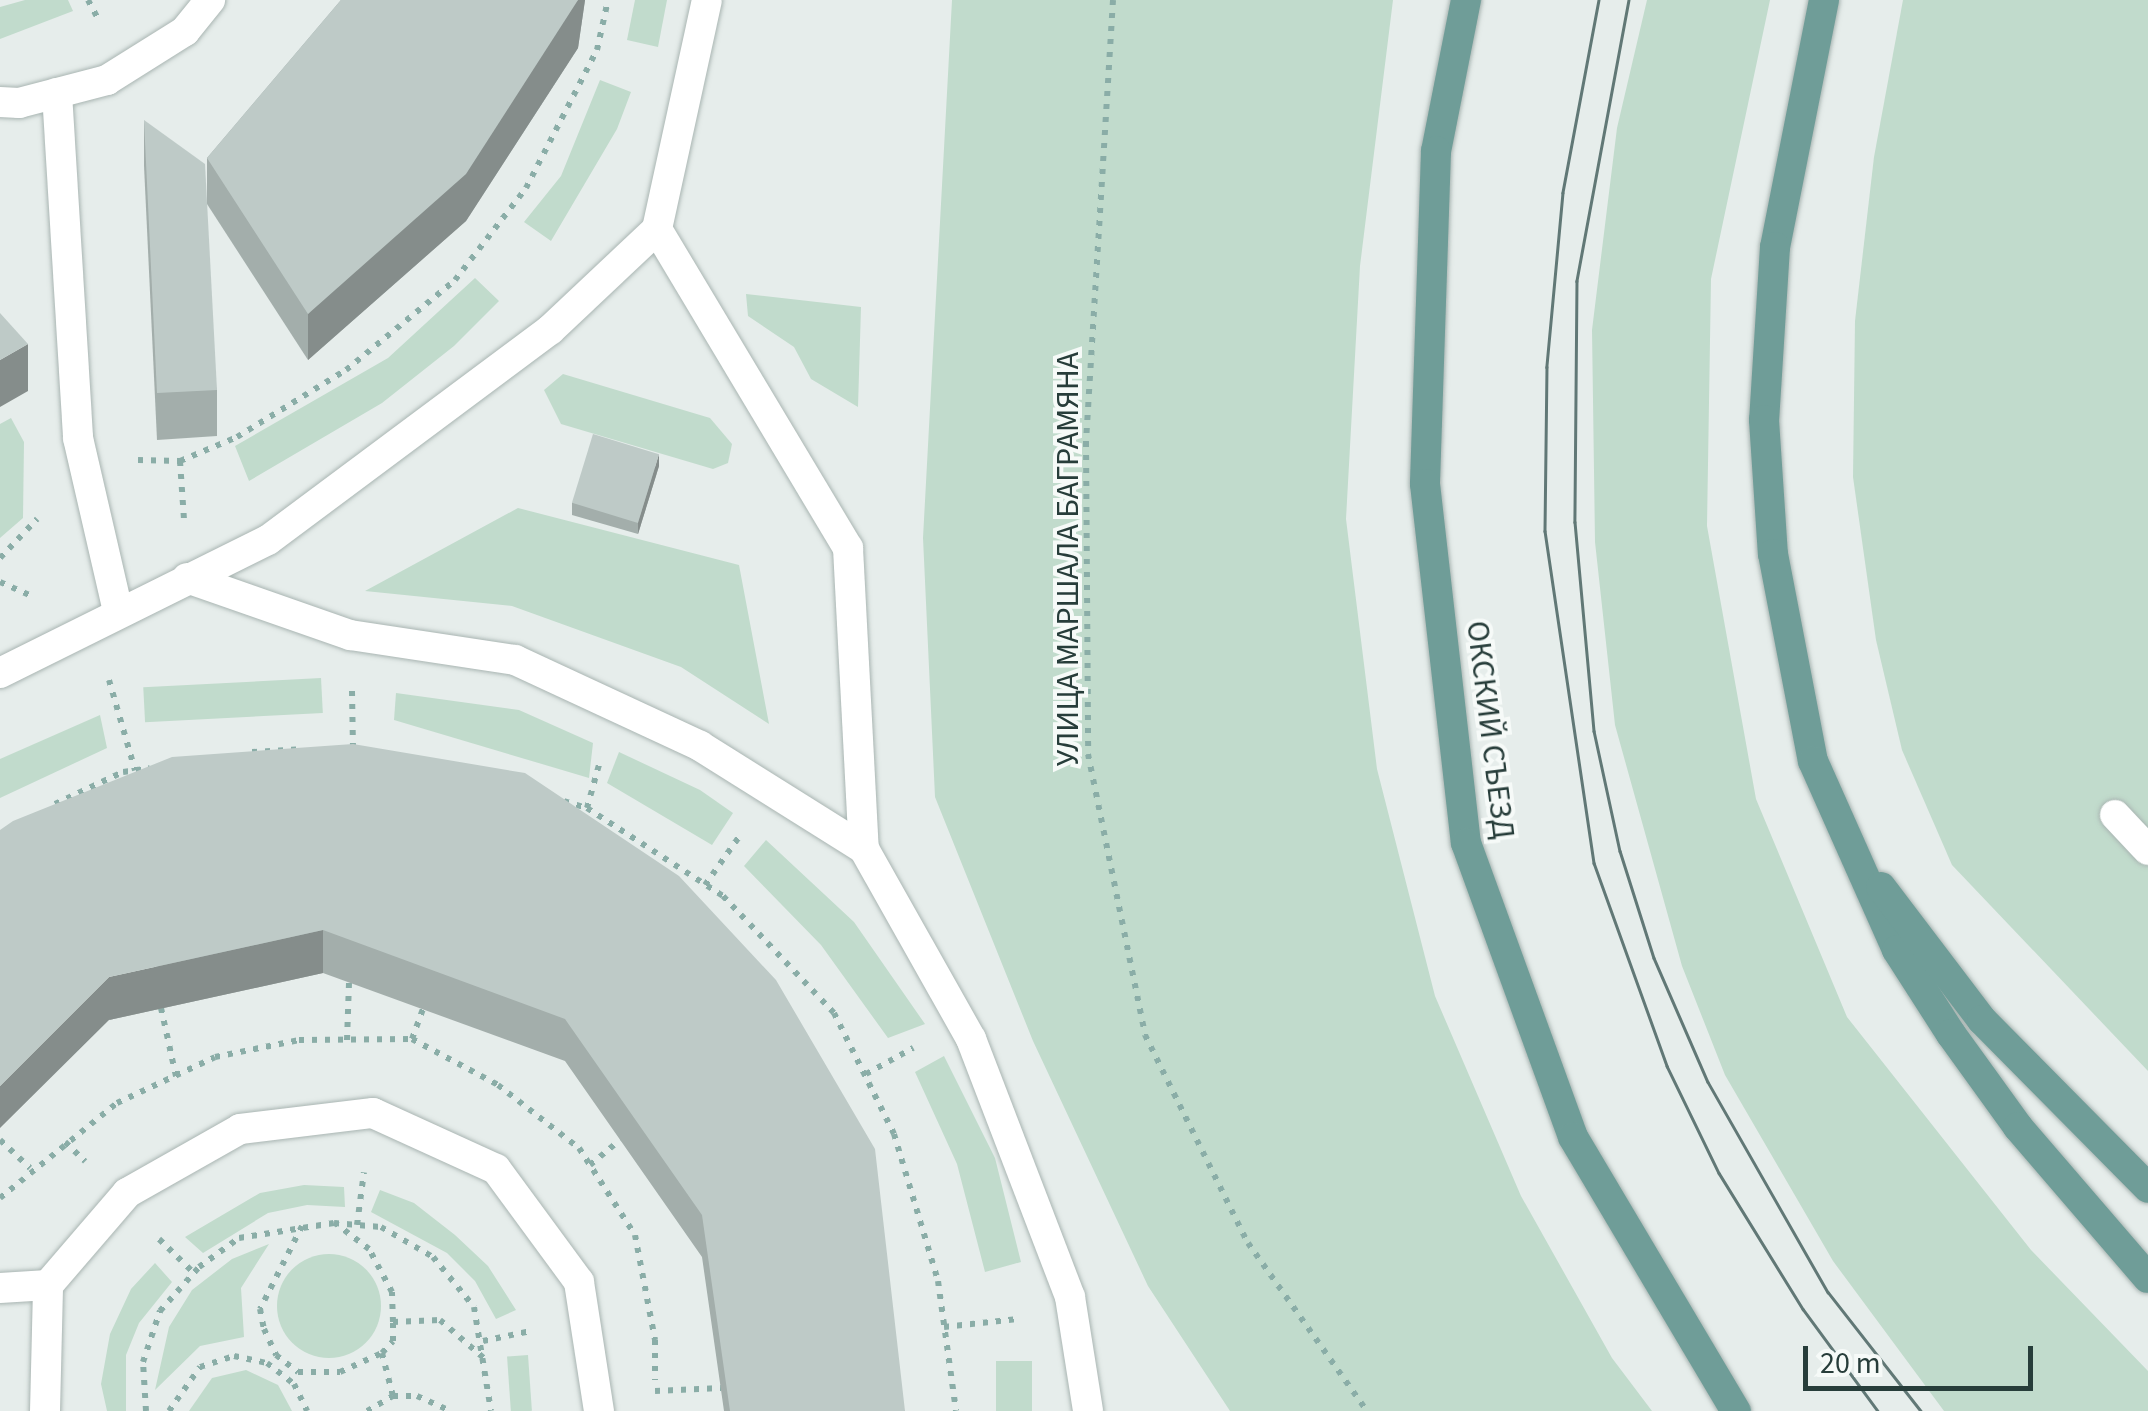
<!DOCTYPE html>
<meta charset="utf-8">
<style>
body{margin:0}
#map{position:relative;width:2148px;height:1411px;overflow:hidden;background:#e6edeb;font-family:"Source Sans 3",sans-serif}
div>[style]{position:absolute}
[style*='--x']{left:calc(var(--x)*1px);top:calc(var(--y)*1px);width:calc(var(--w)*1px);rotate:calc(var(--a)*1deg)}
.green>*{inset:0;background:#c1dbcc;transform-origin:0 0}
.round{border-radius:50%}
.path>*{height:6px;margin-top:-3px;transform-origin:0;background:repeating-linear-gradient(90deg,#8aada7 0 5px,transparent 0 13px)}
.roads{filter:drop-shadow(0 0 2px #a9b5b2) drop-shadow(0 0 2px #a9b5b2)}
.minor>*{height:30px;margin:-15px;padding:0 15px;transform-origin:15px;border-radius:15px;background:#fff}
.major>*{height:30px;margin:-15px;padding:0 15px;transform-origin:15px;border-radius:15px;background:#6f9d98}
.tram>*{height:2.5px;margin:-1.25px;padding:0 1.25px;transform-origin:1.25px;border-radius:1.25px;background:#617876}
.wall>*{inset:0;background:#a3aeab}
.shaded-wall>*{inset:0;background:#858d8b}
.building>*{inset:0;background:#becac7;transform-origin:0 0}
span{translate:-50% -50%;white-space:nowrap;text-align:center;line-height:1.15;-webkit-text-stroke:8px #f6faf8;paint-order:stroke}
.street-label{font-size:32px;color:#273d3a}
.scale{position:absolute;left:1803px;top:1346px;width:230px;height:45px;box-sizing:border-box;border:5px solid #273d3a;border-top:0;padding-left:12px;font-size:30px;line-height:35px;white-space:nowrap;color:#273d3a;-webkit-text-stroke:8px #f6faf8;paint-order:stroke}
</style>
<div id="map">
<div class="green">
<i style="clip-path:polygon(25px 0,68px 0,73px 11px,0 39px,0 7px)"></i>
<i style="clip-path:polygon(635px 0,667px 0,658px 47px,627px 40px)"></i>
<i style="clip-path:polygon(952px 0,1393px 0,1360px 266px,1346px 519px,1377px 769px,1435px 996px,1521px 1196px,1612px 1358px,1652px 1411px,1230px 1411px,1148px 1286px,1033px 1041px,935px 797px,923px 538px)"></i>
<i style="clip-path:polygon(1647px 0,1770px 0,1711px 279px,1707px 526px,1756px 799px,1847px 1017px,2031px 1250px,2148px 1371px,2148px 1411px,1944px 1411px,1833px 1261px,1725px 1075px,1682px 966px,1615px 725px,1595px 542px,1592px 330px,1617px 128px)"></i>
<i style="clip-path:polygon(1903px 0,2148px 0,2148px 1071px,1952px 865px,1902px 750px,1876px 640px,1853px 477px,1855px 321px,1874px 157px)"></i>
<i style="clip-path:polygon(600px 80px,631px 92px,617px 129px,551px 241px,524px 222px,561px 176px)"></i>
<i style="clip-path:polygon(475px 278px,499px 301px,454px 346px,382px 403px,249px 481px,235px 446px,388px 358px)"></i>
<i style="clip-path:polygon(746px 294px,861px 307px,858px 407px,811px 379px,794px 347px,748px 316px)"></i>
<i style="clip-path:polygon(563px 374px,710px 418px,732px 444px,728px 463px,713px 469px,561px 424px,544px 390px)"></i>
<i style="clip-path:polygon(11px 418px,24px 442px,23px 518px,0 538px,0 424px)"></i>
<i style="clip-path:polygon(518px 508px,739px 565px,769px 724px,681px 667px,512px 606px,365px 591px)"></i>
<i style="left:321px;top:678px;width:35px;height:178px;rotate:87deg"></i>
<i style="clip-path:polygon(396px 693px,519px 710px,593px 743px,589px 778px,394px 720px)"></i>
<i style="clip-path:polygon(100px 715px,107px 748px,0 798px,0 759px)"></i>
<i style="clip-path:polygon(619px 752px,700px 790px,733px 813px,712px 845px,607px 783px)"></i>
<i style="clip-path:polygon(766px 840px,854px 922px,925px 1024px,888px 1038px,821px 945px,744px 866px)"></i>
<i style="clip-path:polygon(944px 1056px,995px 1158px,1021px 1262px,985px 1272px,957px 1164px,915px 1072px)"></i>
<i style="clip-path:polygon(304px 1185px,344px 1187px,345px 1207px,307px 1205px,268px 1213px,203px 1253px,185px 1237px,260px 1193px)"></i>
<i style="clip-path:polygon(380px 1190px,414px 1203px,455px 1235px,488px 1266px,516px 1310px,496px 1319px,475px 1281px,447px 1253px,371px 1212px)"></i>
<i style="clip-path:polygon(269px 1244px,241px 1288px,244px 1337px,200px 1346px,155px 1390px,169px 1327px,192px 1290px,232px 1259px)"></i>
<i class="round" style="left:277px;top:1254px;width:104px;height:104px"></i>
<i style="clip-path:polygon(155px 1263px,172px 1282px,139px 1323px,126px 1355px,126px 1411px,107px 1411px,101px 1384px,110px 1334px,131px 1289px)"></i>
<i style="left:528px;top:1355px;width:56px;height:21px;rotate:86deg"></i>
<i style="left:996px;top:1361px;width:36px;height:50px"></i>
<i style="clip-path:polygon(246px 1370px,278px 1385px,292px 1411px,189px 1411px,212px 1378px)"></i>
</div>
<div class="path">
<i style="--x:88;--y:0;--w:24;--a:62"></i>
<i style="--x:1113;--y:0;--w:443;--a:93.5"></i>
<i style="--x:1086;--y:442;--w:312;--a:89.6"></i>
<i style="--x:1088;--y:754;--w:287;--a:78.5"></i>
<i style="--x:1145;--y:1035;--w:232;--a:63.7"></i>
<i style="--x:1248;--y:1243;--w:206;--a:54.7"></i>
<i style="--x:138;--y:460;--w:42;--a:1.4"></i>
<i style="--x:180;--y:461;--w:62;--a:-22.8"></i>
<i style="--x:237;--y:437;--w:128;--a:-31.6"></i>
<i style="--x:346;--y:370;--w:141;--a:-39.5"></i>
<i style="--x:455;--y:280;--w:116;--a:-52.3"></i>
<i style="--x:526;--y:188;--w:155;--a:-62.8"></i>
<i style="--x:597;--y:50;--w:51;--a:-77.6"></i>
<i style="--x:180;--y:461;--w:59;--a:86.1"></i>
<i style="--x:0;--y:558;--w:54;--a:-46.5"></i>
<i style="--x:0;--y:582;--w:34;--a:24"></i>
<i style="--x:109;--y:680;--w:94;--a:73.9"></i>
<i style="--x:352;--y:691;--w:58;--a:89"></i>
<i style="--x:252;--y:752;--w:52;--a:-3.3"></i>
<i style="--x:564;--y:801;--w:24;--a:17"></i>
<i style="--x:587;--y:808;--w:162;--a:32.9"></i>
<i style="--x:723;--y:896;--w:161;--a:46.5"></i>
<i style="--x:834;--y:1013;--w:135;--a:63.6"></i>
<i style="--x:894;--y:1134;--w:153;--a:73.3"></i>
<i style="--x:938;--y:1281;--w:131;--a:82.1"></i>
<i style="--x:55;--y:804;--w:75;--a:-25.2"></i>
<i style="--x:123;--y:772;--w:27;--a:-8"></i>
<i style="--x:587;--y:808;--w:49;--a:-74.5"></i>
<i style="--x:705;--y:885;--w:59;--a:-54.7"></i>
<i style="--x:161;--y:1008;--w:70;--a:77.6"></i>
<i style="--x:412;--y:1039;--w:32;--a:-70"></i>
<i style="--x:347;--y:1040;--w:58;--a:-88"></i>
<i style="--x:866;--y:1074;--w:54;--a:-29"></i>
<i style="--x:0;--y:1140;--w:41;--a:43"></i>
<i style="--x:65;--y:1142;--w:28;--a:44"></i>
<i style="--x:590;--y:1165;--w:39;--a:-40"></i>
<i style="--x:0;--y:1198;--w:151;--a:-39.1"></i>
<i style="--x:117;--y:1103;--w:108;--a:-25.1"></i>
<i style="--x:215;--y:1057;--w:86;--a:-11.4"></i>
<i style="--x:299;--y:1040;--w:113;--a:-0.5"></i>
<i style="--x:412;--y:1039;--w:98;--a:28.1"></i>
<i style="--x:498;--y:1085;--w:103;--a:37.9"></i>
<i style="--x:579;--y:1148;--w:103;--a:57.2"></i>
<i style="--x:635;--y:1235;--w:107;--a:79.2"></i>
<i style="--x:655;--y:1340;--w:40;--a:90"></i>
<i style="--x:357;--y:1225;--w:53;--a:-82.5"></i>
<i style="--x:302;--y:1226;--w:93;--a:116.8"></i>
<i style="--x:260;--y:1309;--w:20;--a:79"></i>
<i style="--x:264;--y:1329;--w:29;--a:65"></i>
<i style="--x:276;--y:1355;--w:28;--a:38"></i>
<i style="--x:298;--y:1372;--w:42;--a:0"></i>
<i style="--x:340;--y:1372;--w:46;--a:-24.3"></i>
<i style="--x:382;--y:1353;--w:16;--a:-47"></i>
<i style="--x:393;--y:1341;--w:19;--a:-90"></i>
<i style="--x:393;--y:1322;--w:30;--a:-92"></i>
<i style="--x:392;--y:1292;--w:49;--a:-118.1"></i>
<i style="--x:369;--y:1249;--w:43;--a:-142.6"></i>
<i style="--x:159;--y:1239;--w:49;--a:44.2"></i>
<i style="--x:393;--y:1322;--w:47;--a:-2.4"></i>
<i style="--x:440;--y:1320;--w:61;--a:41"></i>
<i style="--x:944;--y:1327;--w:74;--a:-6.2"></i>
<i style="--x:483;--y:1341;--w:49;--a:-11.8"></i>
<i style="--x:382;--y:1353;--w:44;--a:75.7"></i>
<i style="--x:655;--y:1391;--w:66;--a:-2.6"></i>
<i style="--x:146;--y:1411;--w:49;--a:-93.5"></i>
<i style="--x:143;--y:1362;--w:54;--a:-71.6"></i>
<i style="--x:160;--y:1311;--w:59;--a:-48.4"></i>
<i style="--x:199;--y:1267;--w:49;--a:-35.9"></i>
<i style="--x:239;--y:1238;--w:96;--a:-9"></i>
<i style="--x:334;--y:1223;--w:47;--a:4.9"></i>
<i style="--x:381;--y:1227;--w:60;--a:30"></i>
<i style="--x:433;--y:1257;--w:65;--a:50.6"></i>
<i style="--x:474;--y:1307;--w:105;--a:80.7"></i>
<i style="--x:169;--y:1411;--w:54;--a:-54.8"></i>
<i style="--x:200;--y:1367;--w:36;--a:-18"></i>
<i style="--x:234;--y:1356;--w:34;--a:12"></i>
<i style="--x:267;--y:1363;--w:34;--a:38"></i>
<i style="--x:294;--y:1384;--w:30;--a:64"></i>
<i style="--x:367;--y:1411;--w:30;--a:-30"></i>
<i style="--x:393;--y:1396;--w:24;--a:0"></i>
<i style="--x:417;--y:1396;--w:36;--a:24"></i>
</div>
<div class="roads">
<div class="minor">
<i style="--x:57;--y:93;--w:346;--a:86.5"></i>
<i style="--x:78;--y:438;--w:178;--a:77"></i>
<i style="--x:0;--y:102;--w:19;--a:3"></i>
<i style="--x:19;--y:103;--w:91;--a:-14.6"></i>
<i style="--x:107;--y:80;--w:92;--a:-32.1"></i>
<i style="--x:185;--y:31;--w:40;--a:-51"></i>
<i style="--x:657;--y:229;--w:372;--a:59.1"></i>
<i style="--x:848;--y:548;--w:301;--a:87"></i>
<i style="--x:864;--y:849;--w:218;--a:60.6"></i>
<i style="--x:971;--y:1039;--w:276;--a:69"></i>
<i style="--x:1070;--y:1297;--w:115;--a:81"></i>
<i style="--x:187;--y:578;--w:173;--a:19.3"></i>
<i style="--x:350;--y:635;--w:167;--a:8.6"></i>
<i style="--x:515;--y:660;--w:204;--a:24.9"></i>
<i style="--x:700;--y:746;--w:194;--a:32.1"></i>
<i style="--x:0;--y:673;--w:299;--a:-26.4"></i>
<i style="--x:268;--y:540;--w:352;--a:-36.7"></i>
<i style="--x:550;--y:330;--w:147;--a:-43.3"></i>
<i style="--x:657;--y:229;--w:234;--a:-77.7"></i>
<i style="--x:2115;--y:815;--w:48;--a:46.7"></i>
<i style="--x:0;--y:1288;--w:48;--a:-3.6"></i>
<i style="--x:45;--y:1411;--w:126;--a:-88.6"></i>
<i style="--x:48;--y:1285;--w:121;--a:-49.3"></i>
<i style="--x:127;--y:1193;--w:130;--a:-29.5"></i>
<i style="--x:240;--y:1129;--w:134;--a:-6.9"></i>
<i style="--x:373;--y:1113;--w:135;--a:24.5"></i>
<i style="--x:496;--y:1169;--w:140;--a:53.7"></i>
<i style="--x:579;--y:1282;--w:131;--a:81.2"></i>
</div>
<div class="major">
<i style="--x:1466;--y:0;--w:154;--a:101.2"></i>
<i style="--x:1436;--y:151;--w:333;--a:91.9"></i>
<i style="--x:1425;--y:484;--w:361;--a:83.5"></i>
<i style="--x:1466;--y:843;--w:313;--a:70"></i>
<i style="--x:1573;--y:1137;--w:319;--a:59.3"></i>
<i style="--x:1824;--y:0;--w:252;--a:101.2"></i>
<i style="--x:1775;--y:247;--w:173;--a:93.6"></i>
<i style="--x:1764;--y:420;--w:134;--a:86.2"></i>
<i style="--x:1773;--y:554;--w:211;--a:79.1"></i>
<i style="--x:1813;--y:761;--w:207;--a:66"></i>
<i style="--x:1897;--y:950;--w:100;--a:57.3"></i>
<i style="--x:1951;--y:1034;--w:115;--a:54.2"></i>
<i style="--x:2018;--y:1127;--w:199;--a:49.3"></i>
<i style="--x:1881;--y:887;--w:167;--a:52.8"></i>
<i style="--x:1982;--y:1020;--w:236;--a:45.3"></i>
</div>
</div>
<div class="tram">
<i style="--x:1599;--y:0;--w:196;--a:100.6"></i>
<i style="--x:1563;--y:193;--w:175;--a:95.3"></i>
<i style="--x:1547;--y:367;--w:164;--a:90.7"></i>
<i style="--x:1545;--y:531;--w:336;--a:81.6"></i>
<i style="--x:1594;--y:863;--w:216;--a:70.2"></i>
<i style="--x:1667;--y:1066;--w:119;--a:64.1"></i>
<i style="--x:1719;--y:1173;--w:160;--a:58.3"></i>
<i style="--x:1803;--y:1309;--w:127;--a:53.7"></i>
<i style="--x:1629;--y:0;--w:286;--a:100.5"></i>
<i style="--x:1577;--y:281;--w:241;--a:90.5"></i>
<i style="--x:1575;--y:522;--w:210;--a:84.8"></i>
<i style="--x:1594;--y:731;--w:123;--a:77.8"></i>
<i style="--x:1620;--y:851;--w:112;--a:72.4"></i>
<i style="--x:1654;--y:958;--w:135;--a:66.5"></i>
<i style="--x:1708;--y:1082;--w:242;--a:60.3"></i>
<i style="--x:1828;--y:1292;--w:151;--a:52"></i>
</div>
<div class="wall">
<i style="clip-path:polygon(341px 0,585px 0,578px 48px,466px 221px,308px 360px,207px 204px,207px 158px)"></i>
<i style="clip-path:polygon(144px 120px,217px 390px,217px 436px,157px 440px,144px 166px)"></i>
<i style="clip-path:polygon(659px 466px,638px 534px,572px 515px,572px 503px)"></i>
<i style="clip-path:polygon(353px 744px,905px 1411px,724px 1411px,702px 1257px,565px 1061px,323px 973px,109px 1020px)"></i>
</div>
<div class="shaded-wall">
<i style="clip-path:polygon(578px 0,585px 0,578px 48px,466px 221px,308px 360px,308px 314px)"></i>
<i style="clip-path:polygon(28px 344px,28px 391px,0 407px,0 360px)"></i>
<i style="clip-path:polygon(659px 454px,659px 466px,638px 534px,638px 522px)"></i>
<i style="clip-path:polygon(323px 930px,323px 973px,109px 1020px,0 1128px,0 1086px,109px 977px)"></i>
</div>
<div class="building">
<i style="clip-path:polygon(341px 0,578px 0,466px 174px,308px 314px,207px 158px)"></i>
<i style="clip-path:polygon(144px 120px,205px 164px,217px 390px,157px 393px)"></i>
<i style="clip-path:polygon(0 313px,28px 344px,0 360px)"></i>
<i style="left:593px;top:434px;width:69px;height:72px;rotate:17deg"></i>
<i style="clip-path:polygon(353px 744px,525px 773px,679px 876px,776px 980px,875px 1149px,905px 1411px,730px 1411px,702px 1215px,565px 1019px,323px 930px,109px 977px,0 1086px,0 830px,13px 821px,172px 757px)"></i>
</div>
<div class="street-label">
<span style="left:1068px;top:559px;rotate:-90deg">УЛИЦА МАРШАЛА БАГРАМЯНА</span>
<span style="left:1490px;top:730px;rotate:83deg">ОКСКИЙ СЪЕЗД</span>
</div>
<div class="scale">20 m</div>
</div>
